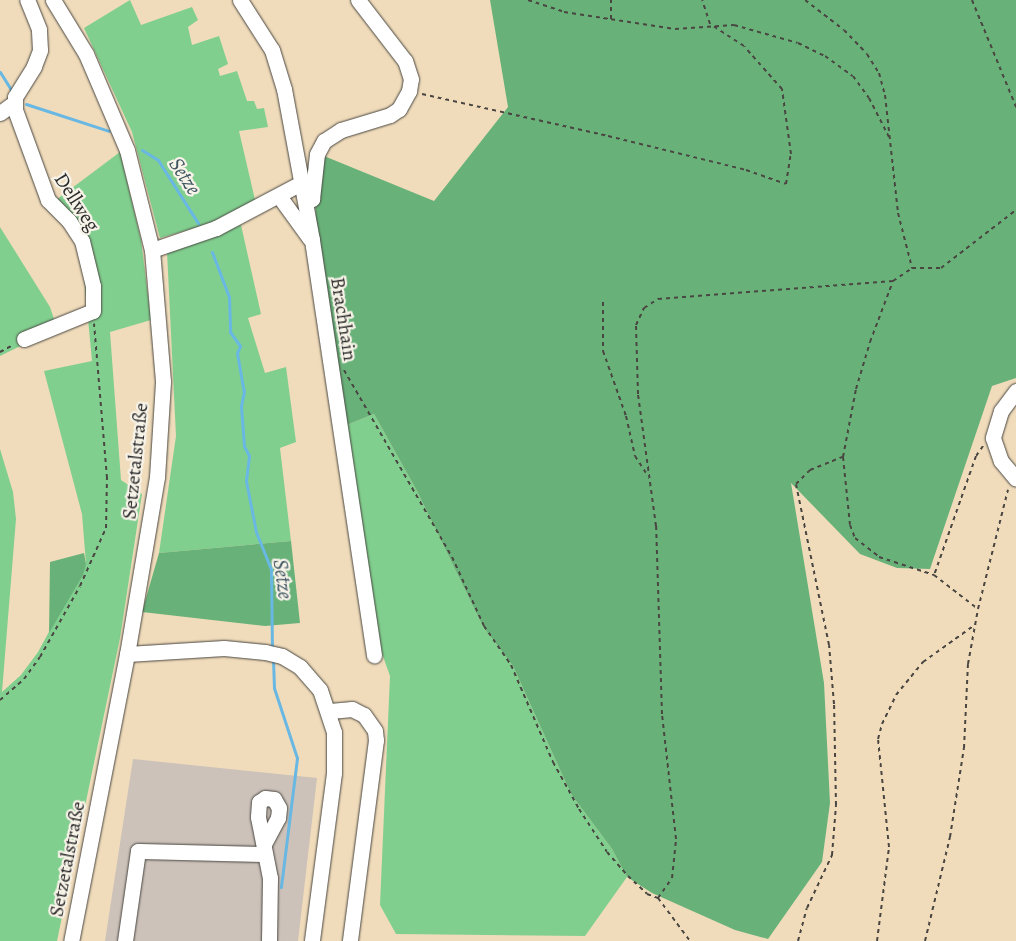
<!DOCTYPE html>
<meta charset="utf-8">
<style>
body{margin:0}
#map{position:relative;width:1016px;height:941px;overflow:hidden;background:#f0dcbb;font-family:Alegreya,serif}
div>[style]{position:absolute}
[style*='--x']{left:calc(var(--x)*1px);top:calc(var(--y)*1px);width:calc(var(--w)*1px);rotate:calc(var(--a)*1deg)}
.industrial>*{inset:0;background:#ccc2b9}
.green>*{inset:0;background:#81cf8e}
.forest>*{inset:0;background:#68b279}
.stream>*{height:3px;margin:-1.5px;padding:0 1.5px;transform-origin:1.5px;border-radius:1.5px;background:#69b8e3}
.path>*{height:2px;margin-top:-1px;transform-origin:0;background:repeating-linear-gradient(90deg,#494641 0 4px,transparent 0 8px)}
.roads{filter:drop-shadow(0 0 1px #494641) drop-shadow(0 0 1px #494641)}
.minor>*{height:15px;margin:-7.5px;padding:0 7.5px;transform-origin:7.5px;border-radius:7.5px;background:#fff}
span{translate:-50% -50%;white-space:nowrap;text-align:center;line-height:1.15;-webkit-text-stroke:4.5px #f7f3e8;paint-order:stroke}
.street-label{font-size:20px;color:#2b2b2b}
.water-label{font-size:21px;color:#3e5562;font-style:italic}
</style>
<div id="map">
<div class="industrial">
<i style="clip-path:polygon(133px 759px,317px 778px,298px 941px,105px 941px)"></i>
</div>
<div class="green">
<i style="clip-path:polygon(130px 0,141px 25px,192px 7px,198px 20px,188px 27px,192px 45px,219px 36px,228px 64px,218px 69px,220px 76px,237px 71px,247px 101px,254px 101px,257px 109px,264px 108px,268px 127px,239px 131px,256px 204px,205px 225px,160px 238px,132px 132px,84px 28px)"></i>
<i style="clip-path:polygon(120px 152px,141px 240px,151px 320px,110px 332px,121px 480px,142px 494px,120px 638px,57px 941px,0 941px,0 449px,13px 492px,16px 519px,2px 692px,21px 675px,38px 652px,86px 564px,82px 514px,44px 371px,92px 361px,81px 246px,56px 200px)"></i>
<i style="clip-path:polygon(241px 225px,261px 314px,248px 318px,265px 373px,286px 367px,296px 442px,280px 448px,291px 541px,159px 553px,176px 436px,167px 252px)"></i>
<i style="clip-path:polygon(0 227px,50px 307px,57px 328px,0 356px)"></i>
<i style="clip-path:polygon(374px 414px,417px 491px,483px 627px,513px 666px,571px 794px,612px 849px,627px 877px,585px 936px,396px 934px,380px 905px,390px 676px,369px 617px,344px 426px)"></i>
</div>
<div class="forest">
<i style="clip-path:polygon(490px 0,1016px 0,1016px 378px,992px 386px,930px 569px,897px 568px,860px 554px,791px 483px,824px 683px,830px 803px,822px 862px,768px 939px,735px 930px,652px 893px,627px 877px,612px 849px,571px 794px,513px 666px,483px 627px,417px 491px,374px 414px,344px 426px,322px 298px,315px 205px,324px 156px,434px 201px,508px 107px)"></i>
<i style="clip-path:polygon(291px 541px,300px 623px,265px 626px,142px 612px,159px 553px)"></i>
<i style="clip-path:polygon(84px 553px,86px 564px,83px 575px,49px 633px,50px 562px)"></i>
</div>
<div class="stream">
<i style="--x:0;--y:72;--w:22;--a:58"></i>
<i style="--x:26;--y:104;--w:87;--a:18"></i>
<i style="--x:142;--y:150;--w:19;--a:32"></i>
<i style="--x:158;--y:160;--w:75;--a:57.6"></i>
<i style="--x:212;--y:252;--w:48;--a:69.3"></i>
<i style="--x:229;--y:297;--w:35;--a:88"></i>
<i style="--x:230;--y:332;--w:17;--a:54"></i>
<i style="--x:240;--y:346;--w:8;--a:113"></i>
<i style="--x:237;--y:353;--w:39;--a:80"></i>
<i style="--x:244;--y:391;--w:15;--a:101"></i>
<i style="--x:241;--y:406;--w:40;--a:85.7"></i>
<i style="--x:244;--y:446;--w:11;--a:63"></i>
<i style="--x:249;--y:456;--w:25;--a:97"></i>
<i style="--x:246;--y:481;--w:52;--a:78.9"></i>
<i style="--x:256;--y:532;--w:40;--a:68"></i>
<i style="--x:271;--y:569;--w:81;--a:89.3"></i>
<i style="--x:273;--y:659;--w:29;--a:88"></i>
<i style="--x:274;--y:688;--w:74;--a:71.8"></i>
<i style="--x:297;--y:758;--w:130;--a:97.1"></i>
</div>
<div class="path">
<i style="--x:528;--y:0;--w:38;--a:18"></i>
<i style="--x:564;--y:12;--w:112;--a:8.7"></i>
<i style="--x:675;--y:29;--w:59;--a:-3.9"></i>
<i style="--x:734;--y:25;--w:66;--a:15.7"></i>
<i style="--x:798;--y:43;--w:30;--a:26"></i>
<i style="--x:825;--y:56;--w:34;--a:36"></i>
<i style="--x:853;--y:76;--w:27;--a:54"></i>
<i style="--x:869;--y:98;--w:44;--a:62.9"></i>
<i style="--x:805;--y:0;--w:49;--a:37.6"></i>
<i style="--x:844;--y:30;--w:33;--a:46"></i>
<i style="--x:867;--y:54;--w:22;--a:58"></i>
<i style="--x:879;--y:73;--w:23;--a:75"></i>
<i style="--x:885;--y:95;--w:119;--a:83.7"></i>
<i style="--x:898;--y:213;--w:57;--a:75.7"></i>
<i style="--x:912;--y:268;--w:29;--a:0"></i>
<i style="--x:941;--y:268;--w:95;--a:-37.7"></i>
<i style="--x:972;--y:0;--w:116;--a:67.6"></i>
<i style="--x:611;--y:19;--w:19;--a:-90"></i>
<i style="--x:422;--y:94;--w:191;--a:12.7"></i>
<i style="--x:608;--y:136;--w:142;--a:13.8"></i>
<i style="--x:746;--y:170;--w:42;--a:19.3"></i>
<i style="--x:786;--y:184;--w:30;--a:-81"></i>
<i style="--x:791;--y:154;--w:66;--a:-97.9"></i>
<i style="--x:782;--y:89;--w:57;--a:-131.5"></i>
<i style="--x:744;--y:46;--w:40;--a:-147.1"></i>
<i style="--x:710;--y:24;--w:25;--a:-108"></i>
<i style="--x:603;--y:302;--w:49;--a:90"></i>
<i style="--x:603;--y:351;--w:69;--a:70.5"></i>
<i style="--x:626;--y:416;--w:41;--a:77.3"></i>
<i style="--x:635;--y:456;--w:20;--a:57"></i>
<i style="--x:0;--y:352;--w:15;--a:-28"></i>
<i style="--x:344;--y:370;--w:216;--a:60"></i>
<i style="--x:452;--y:557;--w:76;--a:65.1"></i>
<i style="--x:484;--y:626;--w:47;--a:55.3"></i>
<i style="--x:511;--y:665;--w:106;--a:66.6"></i>
<i style="--x:553;--y:762;--w:54;--a:61"></i>
<i style="--x:579;--y:809;--w:51;--a:56.9"></i>
<i style="--x:607;--y:852;--w:32;--a:49"></i>
<i style="--x:628;--y:876;--w:26;--a:43"></i>
<i style="--x:647;--y:894;--w:12;--a:20"></i>
<i style="--x:658;--y:898;--w:24;--a:-55"></i>
<i style="--x:672;--y:878;--w:39;--a:-84"></i>
<i style="--x:676;--y:839;--w:126;--a:-96.4"></i>
<i style="--x:662;--y:714;--w:188;--a:-91.8"></i>
<i style="--x:656;--y:526;--w:133;--a:-97.8"></i>
<i style="--x:638;--y:394;--w:69;--a:-91.7"></i>
<i style="--x:636;--y:325;--w:19;--a:-65"></i>
<i style="--x:644;--y:308;--w:17;--a:-33"></i>
<i style="--x:658;--y:299;--w:236;--a:-4.4"></i>
<i style="--x:983;--y:446;--w:12;--a:125"></i>
<i style="--x:976;--y:456;--w:126;--a:109.4"></i>
<i style="--x:934;--y:575;--w:56;--a:37.7"></i>
<i style="--x:978;--y:609;--w:123;--a:-75.9"></i>
<i style="--x:843;--y:457;--w:68;--a:84.1"></i>
<i style="--x:850;--y:525;--w:14;--a:69"></i>
<i style="--x:855;--y:538;--w:31;--a:38"></i>
<i style="--x:879;--y:557;--w:58;--a:18.1"></i>
<i style="--x:0;--y:700;--w:32;--a:-41"></i>
<i style="--x:24;--y:679;--w:27;--a:-54"></i>
<i style="--x:40;--y:657;--w:81;--a:-60.6"></i>
<i style="--x:80;--y:586;--w:64;--a:-65.9"></i>
<i style="--x:106;--y:528;--w:50;--a:-88.9"></i>
<i style="--x:107;--y:478;--w:155;--a:-94.8"></i>
<i style="--x:658;--y:898;--w:54;--a:53.3"></i>
<i style="--x:798;--y:941;--w:34;--a:-75"></i>
<i style="--x:807;--y:908;--w:59;--a:-64.7"></i>
<i style="--x:832;--y:855;--w:50;--a:-85.4"></i>
<i style="--x:836;--y:805;--w:101;--a:-91.1"></i>
<i style="--x:834;--y:704;--w:59;--a:-94.8"></i>
<i style="--x:829;--y:645;--w:164;--a:-101.6"></i>
<i style="--x:796;--y:484;--w:20;--a:-45"></i>
<i style="--x:810;--y:470;--w:35;--a:-22"></i>
<i style="--x:843;--y:457;--w:69;--a:-79.2"></i>
<i style="--x:856;--y:389;--w:49;--a:-73.4"></i>
<i style="--x:870;--y:342;--w:65;--a:-69.3"></i>
<i style="--x:893;--y:281;--w:23;--a:-34"></i>
<i style="--x:877;--y:941;--w:95;--a:-82.7"></i>
<i style="--x:889;--y:847;--w:109;--a:-95.8"></i>
<i style="--x:878;--y:739;--w:16;--a:-75"></i>
<i style="--x:882;--y:724;--w:32;--a:-64"></i>
<i style="--x:896;--y:695;--w:43;--a:-50.7"></i>
<i style="--x:923;--y:662;--w:65;--a:-35.6"></i>
<i style="--x:925;--y:941;--w:107;--a:-76.5"></i>
<i style="--x:950;--y:837;--w:90;--a:-81.1"></i>
<i style="--x:964;--y:748;--w:84;--a:-87.3"></i>
<i style="--x:968;--y:664;--w:56;--a:-79.7"></i>
</div>
<div class="roads">
<div class="minor">
<i style="--x:53;--y:0;--w:63;--a:58.6"></i>
<i style="--x:86;--y:54;--w:104;--a:66.9"></i>
<i style="--x:127;--y:150;--w:103;--a:76"></i>
<i style="--x:152;--y:250;--w:132;--a:85.2"></i>
<i style="--x:163;--y:382;--w:95;--a:93.6"></i>
<i style="--x:157;--y:477;--w:180;--a:99.6"></i>
<i style="--x:127;--y:654;--w:292;--a:101"></i>
<i style="--x:240;--y:0;--w:59;--a:57.4"></i>
<i style="--x:272;--y:50;--w:41;--a:72.9"></i>
<i style="--x:284;--y:89;--w:154;--a:79.5"></i>
<i style="--x:312;--y:240;--w:420;--a:81.5"></i>
<i style="--x:0;--y:113;--w:17;--a:-36"></i>
<i style="--x:279;--y:196;--w:53;--a:54.2"></i>
<i style="--x:306;--y:202;--w:7;--a:-27"></i>
<i style="--x:312;--y:199;--w:45;--a:-83.7"></i>
<i style="--x:317;--y:154;--w:15;--a:-62"></i>
<i style="--x:324;--y:141;--w:20;--a:-33"></i>
<i style="--x:341;--y:130;--w:51;--a:-17"></i>
<i style="--x:390;--y:115;--w:11;--a:-34"></i>
<i style="--x:399;--y:109;--w:21;--a:-61"></i>
<i style="--x:409;--y:91;--w:12;--a:-81"></i>
<i style="--x:411;--y:79;--w:19;--a:-108"></i>
<i style="--x:405;--y:61;--w:77;--a:-127.6"></i>
<i style="--x:152;--y:250;--w:68;--a:-19"></i>
<i style="--x:216;--y:228;--w:96;--a:-27.9"></i>
<i style="--x:24;--y:339;--w:74;--a:-22.1"></i>
<i style="--x:93;--y:311;--w:25;--a:-90"></i>
<i style="--x:93;--y:286;--w:46;--a:-103.7"></i>
<i style="--x:82;--y:241;--w:24;--a:-123"></i>
<i style="--x:69;--y:221;--w:30;--a:-135"></i>
<i style="--x:48;--y:200;--w:96;--a:-110.1"></i>
<i style="--x:15;--y:110;--w:13;--a:-90"></i>
<i style="--x:15;--y:97;--w:36;--a:-58"></i>
<i style="--x:34;--y:66;--w:17;--a:-69"></i>
<i style="--x:40;--y:50;--w:21;--a:-93"></i>
<i style="--x:39;--y:29;--w:31;--a:-112"></i>
<i style="--x:1016;--y:391;--w:25;--a:127"></i>
<i style="--x:1001;--y:411;--w:28;--a:107"></i>
<i style="--x:993;--y:438;--w:24;--a:71"></i>
<i style="--x:1001;--y:461;--w:23;--a:50"></i>
<i style="--x:127;--y:654;--w:97;--a:-3.5"></i>
<i style="--x:224;--y:648;--w:41;--a:5.6"></i>
<i style="--x:265;--y:652;--w:17;--a:13"></i>
<i style="--x:282;--y:656;--w:21;--a:31"></i>
<i style="--x:300;--y:667;--w:30;--a:49"></i>
<i style="--x:320;--y:690;--w:44;--a:71.6"></i>
<i style="--x:334;--y:732;--w:41;--a:90"></i>
<i style="--x:334;--y:773;--w:169;--a:97.5"></i>
<i style="--x:330;--y:711;--w:22;--a:-5"></i>
<i style="--x:352;--y:709;--w:13;--a:27"></i>
<i style="--x:364;--y:715;--w:19;--a:55"></i>
<i style="--x:375;--y:731;--w:9;--a:84"></i>
<i style="--x:376;--y:740;--w:203;--a:97.4"></i>
<i style="--x:264;--y:844;--w:30;--a:-62"></i>
<i style="--x:278;--y:818;--w:10;--a:-84"></i>
<i style="--x:279;--y:808;--w:10;--a:-119"></i>
<i style="--x:274;--y:799;--w:9;--a:-174"></i>
<i style="--x:265;--y:798;--w:7;--a:146"></i>
<i style="--x:259;--y:802;--w:15;--a:94"></i>
<i style="--x:258;--y:817;--w:62;--a:78.9"></i>
<i style="--x:270;--y:878;--w:63;--a:90.9"></i>
<i style="--x:125;--y:941;--w:91;--a:-81.8"></i>
<i style="--x:138;--y:851;--w:126;--a:1.4"></i>
</div>
</div>
<div class="street-label">
<span style="left:77px;top:202px;rotate:57deg">Dellweg</span>
<span style="left:344px;top:319px;rotate:81deg">Brachhain</span>
<span style="left:135px;top:461px;rotate:-84deg">Setzetalstraße</span>
<span style="left:67px;top:859px;rotate:-79deg">Setzetalstraße</span>
</div>
<div class="water-label">
<span style="left:185px;top:176px;rotate:57deg">Setze</span>
<span style="left:283px;top:579px;rotate:82deg">Setze</span>
</div>
</div>
